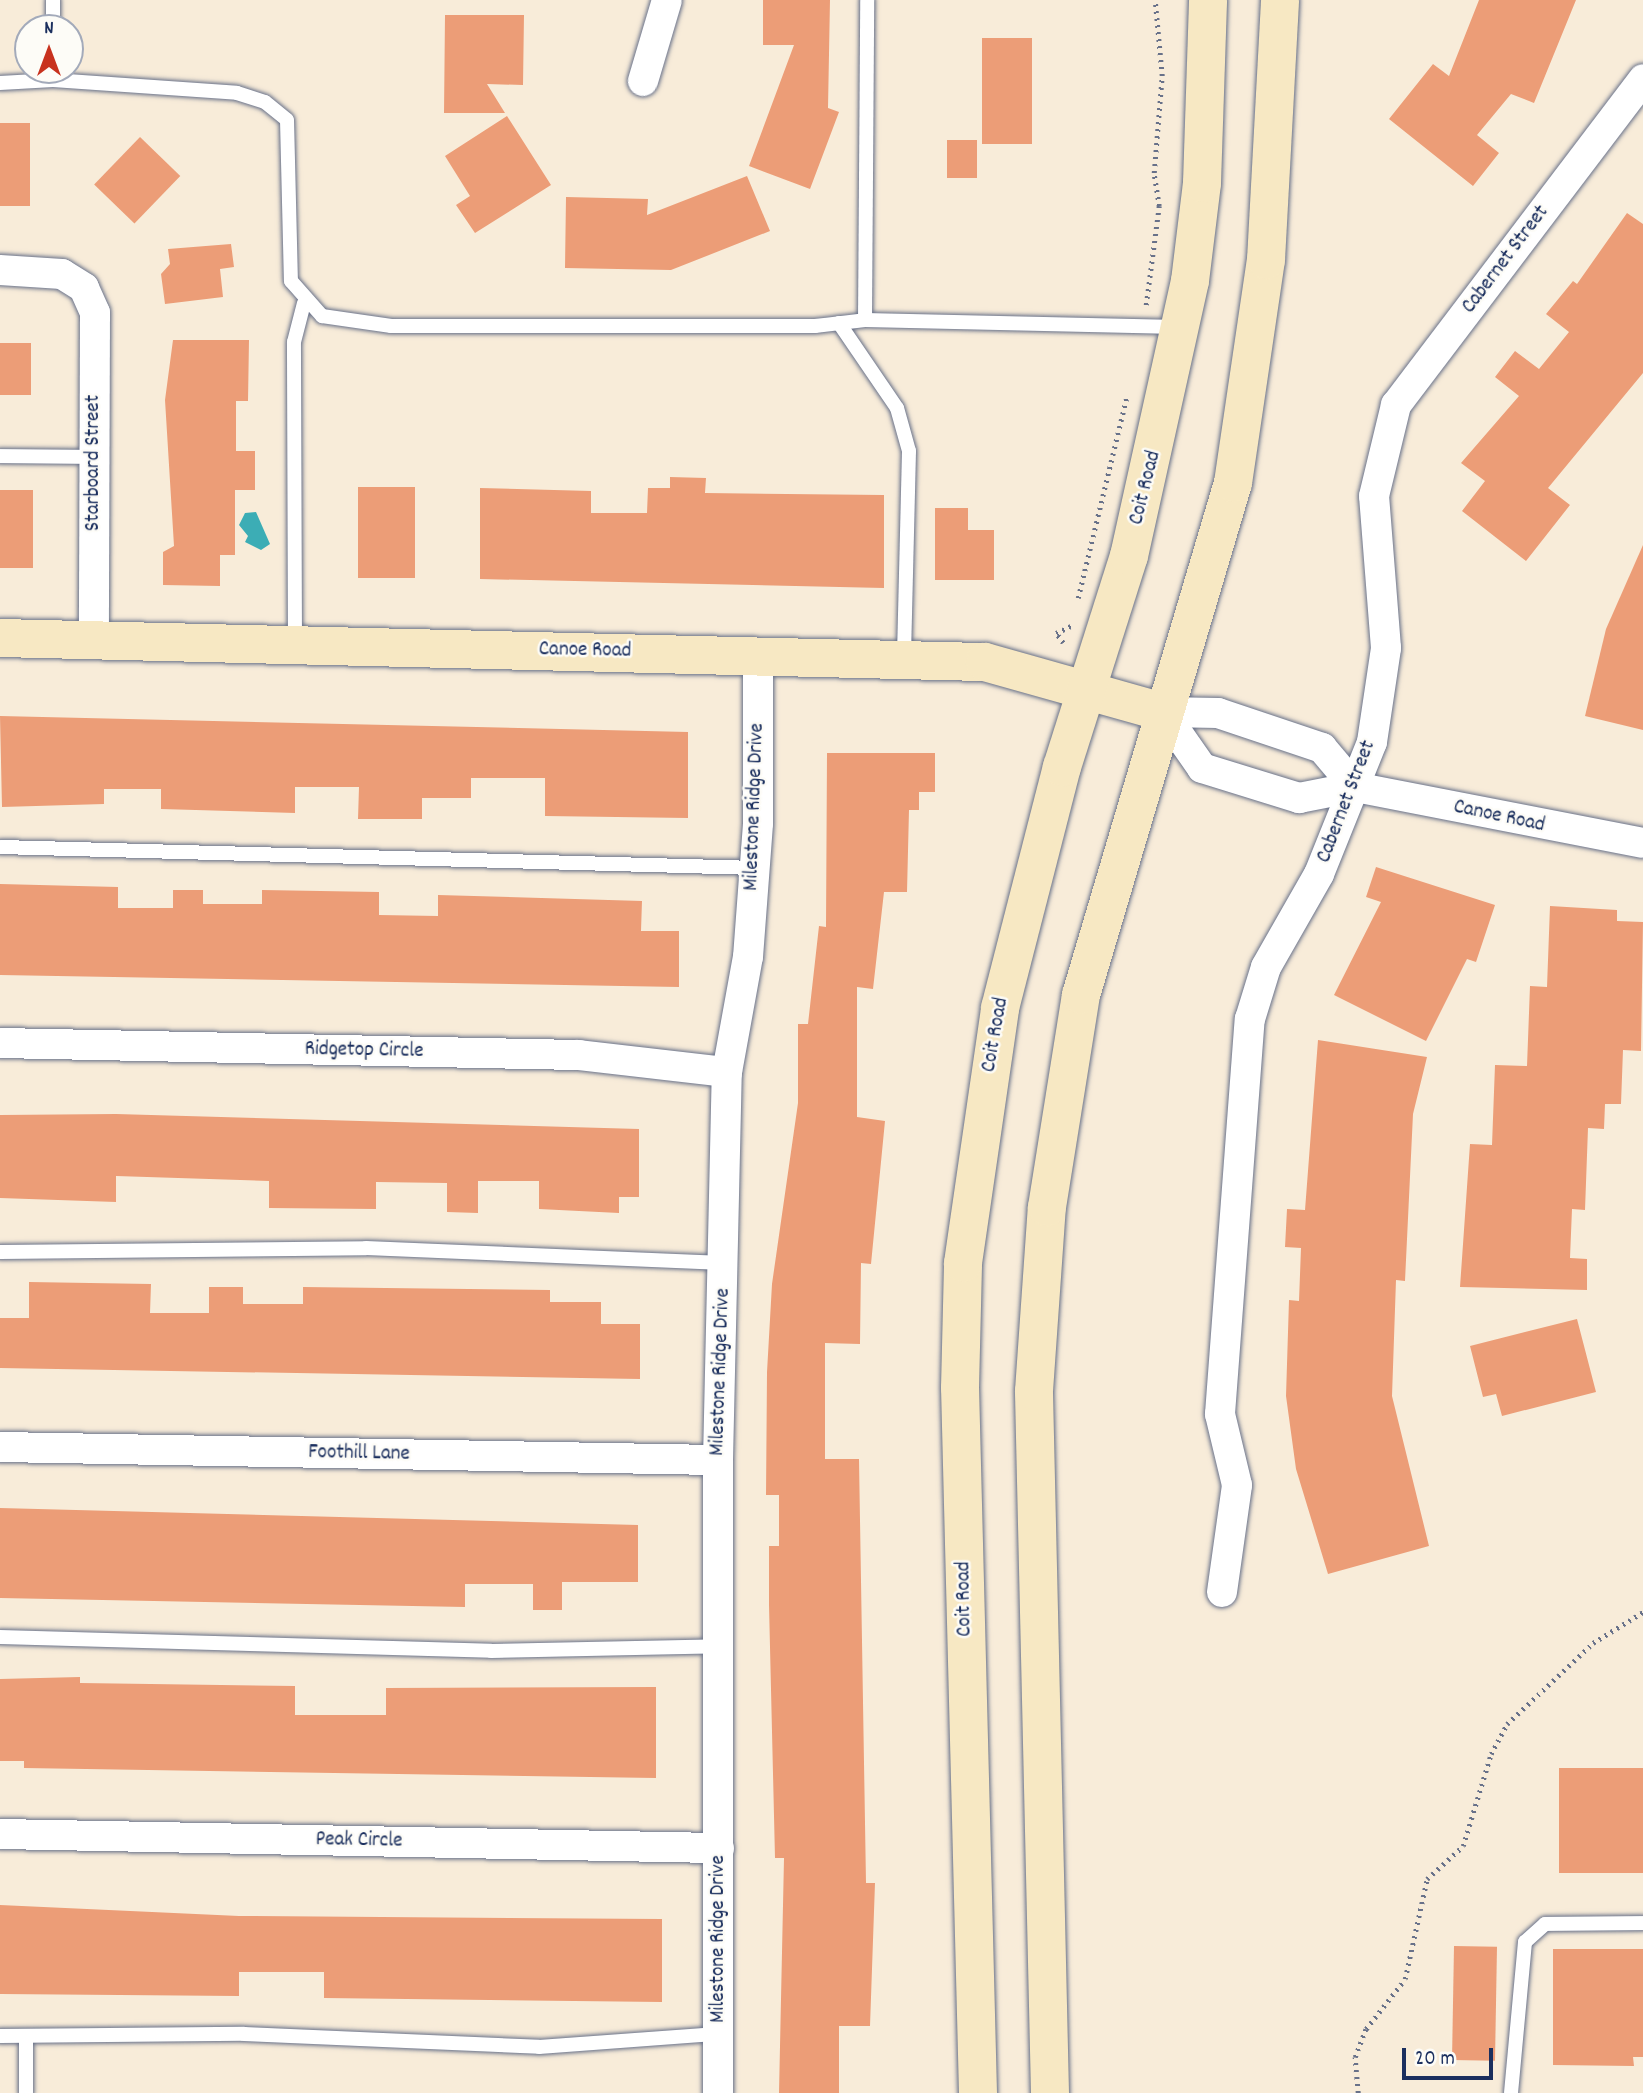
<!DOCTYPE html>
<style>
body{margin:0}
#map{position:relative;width:1643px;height:2093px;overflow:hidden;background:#f8ecd9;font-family:Dekko,sans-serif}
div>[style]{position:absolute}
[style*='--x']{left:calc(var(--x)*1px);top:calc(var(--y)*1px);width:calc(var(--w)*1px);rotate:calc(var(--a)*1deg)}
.water>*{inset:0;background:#3cadb5}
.building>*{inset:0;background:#ec9d77;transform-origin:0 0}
.path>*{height:4.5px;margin-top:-2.25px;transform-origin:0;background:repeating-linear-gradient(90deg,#687189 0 2px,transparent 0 7px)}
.roads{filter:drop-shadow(0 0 2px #687189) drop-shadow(0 0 2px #687189)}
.lane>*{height:14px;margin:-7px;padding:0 7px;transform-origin:7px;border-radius:7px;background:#fff}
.street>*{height:30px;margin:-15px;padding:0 15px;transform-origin:15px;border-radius:15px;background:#fff}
.secondary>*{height:38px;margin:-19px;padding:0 19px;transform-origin:19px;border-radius:19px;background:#f7e8c3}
span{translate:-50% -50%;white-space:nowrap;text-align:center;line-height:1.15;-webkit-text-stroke:5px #fdfcf7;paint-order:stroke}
.street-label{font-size:21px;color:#1b2f5e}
.north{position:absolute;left:14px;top:14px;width:70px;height:70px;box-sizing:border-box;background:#fdfcf7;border:2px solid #a3aaba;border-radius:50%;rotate:0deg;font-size:19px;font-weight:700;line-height:28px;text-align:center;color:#1b2f5e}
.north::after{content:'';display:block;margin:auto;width:24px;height:32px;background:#c8321e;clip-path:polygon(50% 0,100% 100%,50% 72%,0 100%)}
.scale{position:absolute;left:1402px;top:2048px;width:91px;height:32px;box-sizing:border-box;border:4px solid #1b2f5e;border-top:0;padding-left:9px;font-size:21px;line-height:24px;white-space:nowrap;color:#1b2f5e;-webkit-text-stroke:5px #fdfcf7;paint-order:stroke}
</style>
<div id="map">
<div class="water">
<i style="clip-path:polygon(256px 512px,270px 544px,261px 550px,245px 542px,248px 536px,239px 525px,245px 513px)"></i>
</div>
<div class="building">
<i style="clip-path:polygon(763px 0,830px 0,828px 108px,839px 112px,810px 189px,749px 166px,794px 45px,763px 45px)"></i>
<i style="clip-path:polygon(1479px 0,1576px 0,1534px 103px,1511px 94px,1477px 135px,1499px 153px,1473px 186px,1389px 119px,1433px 64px,1449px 76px)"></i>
<i style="clip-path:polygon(445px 15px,524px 15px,523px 85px,487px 84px,505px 113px,444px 113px)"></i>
<i style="left:982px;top:38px;width:50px;height:106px"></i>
<i style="clip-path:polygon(507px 116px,551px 185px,475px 233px,456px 205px,470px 196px,445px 156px)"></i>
<i style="left:0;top:123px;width:30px;height:83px"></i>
<i style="left:140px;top:137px;width:56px;height:66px;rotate:44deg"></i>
<i style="left:947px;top:140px;width:30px;height:38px"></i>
<i style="clip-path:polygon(747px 176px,770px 231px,671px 270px,565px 268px,566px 197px,648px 199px,647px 215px)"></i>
<i style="clip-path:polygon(1627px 213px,1643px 224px,1643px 373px,1548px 488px,1570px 505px,1526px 561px,1462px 511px,1485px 481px,1461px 463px,1519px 396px,1495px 377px,1515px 351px,1539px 369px,1569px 332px,1546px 314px,1573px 281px,1577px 284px)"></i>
<i style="clip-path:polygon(231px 244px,234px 267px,220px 269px,223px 297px,165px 304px,161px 274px,170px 264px,168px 249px)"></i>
<i style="clip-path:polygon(173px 340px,249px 340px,248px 401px,236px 401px,236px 451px,255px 451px,255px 490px,235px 490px,235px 555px,220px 555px,220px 586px,163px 585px,163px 552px,174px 546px,165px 400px)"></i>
<i style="left:0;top:343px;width:31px;height:52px"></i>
<i style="clip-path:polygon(670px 477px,706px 478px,705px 493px,884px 495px,884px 588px,480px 579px,480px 488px,591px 491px,591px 513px,647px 513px,648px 488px,670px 488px)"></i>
<i style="left:358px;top:487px;width:57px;height:91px"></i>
<i style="left:0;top:490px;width:33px;height:78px"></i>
<i style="clip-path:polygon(935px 508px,968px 508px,968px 530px,994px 530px,994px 580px,935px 580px)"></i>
<i style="clip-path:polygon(1643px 545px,1643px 730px,1585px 716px,1606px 629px)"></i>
<i style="clip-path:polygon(0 716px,688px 732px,688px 818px,545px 816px,545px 778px,471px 778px,471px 798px,422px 798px,422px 819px,358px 819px,359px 787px,295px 787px,295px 813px,161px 809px,161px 789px,104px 789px,104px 804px,2px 807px)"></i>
<i style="clip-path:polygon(827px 753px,935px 753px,935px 792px,919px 792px,919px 810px,909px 810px,907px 892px,884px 892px,873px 989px,857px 987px,857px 1117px,885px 1121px,871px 1264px,861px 1263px,860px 1344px,825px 1343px,825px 1459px,859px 1459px,866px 1883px,875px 1883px,870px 2026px,839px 2026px,839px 2093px,779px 2093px,784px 1858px,775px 1858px,769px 1605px,769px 1546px,779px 1546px,779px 1495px,766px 1495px,767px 1372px,772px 1284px,798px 1103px,798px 1024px,808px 1024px,819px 926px,826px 927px)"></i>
<i style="clip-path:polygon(1376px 867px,1495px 905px,1476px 962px,1467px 959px,1426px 1041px,1334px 995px,1381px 902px,1366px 897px)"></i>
<i style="clip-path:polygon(0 884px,118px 887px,118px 908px,173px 908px,173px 890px,203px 890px,203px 904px,262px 904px,262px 890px,379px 892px,379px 915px,438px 916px,438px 895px,642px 901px,641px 931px,679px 931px,679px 987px,0 975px)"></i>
<i style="clip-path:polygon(1550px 906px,1617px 910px,1617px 921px,1643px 922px,1641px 1051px,1623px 1050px,1621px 1104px,1605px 1104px,1604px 1129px,1588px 1128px,1585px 1210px,1572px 1209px,1570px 1258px,1587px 1259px,1587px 1290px,1460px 1287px,1470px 1144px,1492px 1145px,1495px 1065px,1527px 1066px,1530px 986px,1547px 987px)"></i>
<i style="clip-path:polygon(1318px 1040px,1427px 1057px,1413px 1114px,1405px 1281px,1396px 1280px,1392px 1396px,1429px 1546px,1328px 1574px,1296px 1469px,1286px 1396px,1289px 1300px,1299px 1301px,1301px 1248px,1285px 1247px,1287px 1209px,1305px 1210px)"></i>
<i style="clip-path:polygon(116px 1114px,639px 1129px,639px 1197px,619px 1197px,619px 1213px,539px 1209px,539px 1181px,478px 1181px,478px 1213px,447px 1212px,447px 1183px,376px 1182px,376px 1209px,269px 1208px,269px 1181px,116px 1176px,116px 1202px,0 1198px,0 1115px)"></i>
<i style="clip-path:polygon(29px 1282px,151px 1284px,150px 1313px,209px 1313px,209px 1287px,243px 1287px,243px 1304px,303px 1304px,303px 1287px,550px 1290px,550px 1302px,601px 1302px,601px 1324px,640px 1324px,640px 1379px,0 1368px,0 1318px,29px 1318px)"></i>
<i style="clip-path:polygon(1577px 1319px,1596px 1392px,1502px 1416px,1496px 1394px,1483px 1397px,1470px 1346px)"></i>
<i style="clip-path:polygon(0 1508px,638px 1525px,638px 1582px,562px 1582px,562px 1610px,533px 1610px,533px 1584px,465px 1584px,465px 1607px,0 1598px)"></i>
<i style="clip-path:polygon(80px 1677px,80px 1683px,295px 1686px,295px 1715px,386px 1715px,386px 1688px,656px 1687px,656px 1778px,24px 1768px,24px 1761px,0 1761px,0 1679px)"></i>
<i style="left:1559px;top:1768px;width:84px;height:105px"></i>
<i style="clip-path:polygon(0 1905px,239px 1916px,662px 1919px,662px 2002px,324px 1998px,324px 1972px,239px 1972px,239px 1996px,0 1994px)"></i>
<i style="left:1454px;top:1946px;width:43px;height:114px;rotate:1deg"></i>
<i style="clip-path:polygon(1553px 1949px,1643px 1949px,1643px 2057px,1633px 2057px,1634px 2066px,1553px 2065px)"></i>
</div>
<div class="path">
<i style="--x:1146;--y:305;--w:100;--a:-82.5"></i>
<i style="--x:1159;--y:206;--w:33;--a:-99"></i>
<i style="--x:1154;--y:173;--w:97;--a:-85.3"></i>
<i style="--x:1162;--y:76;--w:76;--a:-95.3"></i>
<i style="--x:1078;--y:598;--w:208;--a:-76.4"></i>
<i style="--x:1063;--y:643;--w:12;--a:-125"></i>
<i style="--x:1056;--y:633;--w:17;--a:-25"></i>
<i style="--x:1358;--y:2093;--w:36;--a:-95"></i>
<i style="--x:1355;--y:2057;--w:30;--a:-69"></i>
<i style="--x:1366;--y:2029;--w:63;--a:-52"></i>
<i style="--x:1405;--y:1979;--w:102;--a:-77.6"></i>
<i style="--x:1427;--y:1879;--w:49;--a:-42.5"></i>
<i style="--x:1463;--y:1846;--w:96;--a:-73.1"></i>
<i style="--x:1491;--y:1754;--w:34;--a:-62"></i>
<i style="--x:1507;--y:1724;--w:118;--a:-43.3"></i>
<i style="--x:1593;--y:1643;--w:59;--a:-31.8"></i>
</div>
<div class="roads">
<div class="lane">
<i style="--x:53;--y:0;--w:28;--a:90"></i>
<i style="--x:0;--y:83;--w:53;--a:-3.2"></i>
<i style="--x:53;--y:80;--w:184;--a:4"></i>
<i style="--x:237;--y:93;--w:29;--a:18"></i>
<i style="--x:265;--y:102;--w:28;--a:39"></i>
<i style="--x:287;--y:120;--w:161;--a:88.6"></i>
<i style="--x:291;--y:281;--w:47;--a:48.5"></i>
<i style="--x:322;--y:316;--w:70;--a:8.2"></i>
<i style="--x:391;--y:326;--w:424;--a:0"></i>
<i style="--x:815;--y:326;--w:50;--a:-6.8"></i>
<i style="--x:865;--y:320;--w:313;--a:1.3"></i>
<i style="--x:865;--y:320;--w:320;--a:-89.6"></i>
<i style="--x:839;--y:323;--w:103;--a:55.7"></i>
<i style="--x:897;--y:408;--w:45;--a:74.4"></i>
<i style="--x:909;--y:451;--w:208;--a:91.4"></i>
<i style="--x:0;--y:456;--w:94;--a:0.6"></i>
<i style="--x:295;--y:643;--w:301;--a:-90.2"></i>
<i style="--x:294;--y:342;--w:40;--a:-75.6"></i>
<i style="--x:0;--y:847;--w:755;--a:1.59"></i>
<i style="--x:0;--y:1252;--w:366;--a:-0.6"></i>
<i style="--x:366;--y:1248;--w:358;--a:2.4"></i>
<i style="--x:0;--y:1637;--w:491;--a:1.6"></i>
<i style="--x:491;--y:1651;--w:230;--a:-1.2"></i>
<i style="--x:0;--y:2036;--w:244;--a:-0.5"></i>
<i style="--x:244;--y:2034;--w:295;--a:2.5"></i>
<i style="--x:539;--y:2047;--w:179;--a:-4.2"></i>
<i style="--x:26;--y:2093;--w:56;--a:-90"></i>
<i style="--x:1511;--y:2093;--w:152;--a:-84.7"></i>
<i style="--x:1525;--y:1942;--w:27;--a:-42"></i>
<i style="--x:1545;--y:1924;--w:98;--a:-0.6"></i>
</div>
<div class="street">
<i style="--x:643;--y:81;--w:84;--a:-73.5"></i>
<i style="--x:0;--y:270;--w:62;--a:3.7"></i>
<i style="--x:62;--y:274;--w:26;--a:32"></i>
<i style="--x:84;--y:288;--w:27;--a:66"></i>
<i style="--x:95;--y:313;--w:327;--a:90.2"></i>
<i style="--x:1163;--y:712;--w:68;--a:55.1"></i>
<i style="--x:1202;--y:768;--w:102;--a:17.2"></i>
<i style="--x:1299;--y:798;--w:57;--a:-11.1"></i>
<i style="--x:1355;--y:787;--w:293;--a:11"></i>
<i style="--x:1163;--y:712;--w:55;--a:1"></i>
<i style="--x:1218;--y:713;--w:110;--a:18.6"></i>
<i style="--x:1322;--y:748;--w:51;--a:49.8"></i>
<i style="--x:0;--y:1043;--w:579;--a:1.19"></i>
<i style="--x:579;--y:1055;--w:149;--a:6.6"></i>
<i style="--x:0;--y:1447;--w:718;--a:1.04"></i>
<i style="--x:1222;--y:1592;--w:108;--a:-82"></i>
<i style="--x:1237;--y:1485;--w:73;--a:-103.5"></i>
<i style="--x:1220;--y:1414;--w:396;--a:-85.7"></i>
<i style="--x:1250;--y:1019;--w:54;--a:-72.9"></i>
<i style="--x:1266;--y:967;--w:107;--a:-60.3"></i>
<i style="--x:1319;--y:874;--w:142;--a:-68.1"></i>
<i style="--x:1372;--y:742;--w:95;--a:-81.5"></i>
<i style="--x:1386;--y:648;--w:152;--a:-94.5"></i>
<i style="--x:1374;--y:496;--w:94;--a:-76.4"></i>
<i style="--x:1396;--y:405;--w:409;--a:-52.8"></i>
<i style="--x:0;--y:1834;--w:719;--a:1.12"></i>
<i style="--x:718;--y:2093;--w:633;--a:-90"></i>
<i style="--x:718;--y:1460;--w:388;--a:-88.7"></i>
<i style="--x:727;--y:1072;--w:117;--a:-79.7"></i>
<i style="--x:748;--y:957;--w:134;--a:-85.7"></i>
<i style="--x:758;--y:823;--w:169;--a:-90"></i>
</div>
<div class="secondary">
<i style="--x:0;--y:638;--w:985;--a:1.4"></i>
<i style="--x:985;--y:662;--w:185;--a:15.7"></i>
<i style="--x:978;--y:2093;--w:705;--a:-91.46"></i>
<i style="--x:960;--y:1388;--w:125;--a:-88.6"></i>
<i style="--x:963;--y:1263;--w:258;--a:-81.7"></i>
<i style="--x:1000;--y:1008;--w:249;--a:-75.6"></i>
<i style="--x:1062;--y:767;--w:221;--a:-72.4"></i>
<i style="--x:1129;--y:556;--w:282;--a:-77.5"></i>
<i style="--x:1190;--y:281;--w:99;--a:-83"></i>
<i style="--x:1202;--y:183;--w:183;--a:-88.1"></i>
<i style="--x:1050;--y:2093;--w:702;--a:-91.31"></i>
<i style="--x:1034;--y:1391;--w:184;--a:-86"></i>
<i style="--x:1047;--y:1207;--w:215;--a:-80.9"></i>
<i style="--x:1081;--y:995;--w:534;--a:-73.47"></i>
<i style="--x:1233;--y:483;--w:225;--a:-81.6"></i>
<i style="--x:1266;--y:260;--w:260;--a:-86.9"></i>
</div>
</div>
<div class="street-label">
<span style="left:1506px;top:260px;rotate:-53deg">Cabernet Street</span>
<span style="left:94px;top:463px;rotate:-90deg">Starboard Street</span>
<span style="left:1146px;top:488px;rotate:-76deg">Coit Road</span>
<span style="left:585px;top:651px;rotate:1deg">Canoe Road</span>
<span style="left:1347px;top:802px;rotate:-69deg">Cabernet Street</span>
<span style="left:755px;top:807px;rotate:-88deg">Milestone Ridge Drive</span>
<span style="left:1499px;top:817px;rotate:12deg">Canoe Road</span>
<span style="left:996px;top:1035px;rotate:-80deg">Coit Road</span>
<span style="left:364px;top:1051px;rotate:1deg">Ridgetop Circle</span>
<span style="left:721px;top:1372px;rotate:-88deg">Milestone Ridge Drive</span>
<span style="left:359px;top:1454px;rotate:1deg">Foothill Lane</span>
<span style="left:965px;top:1599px;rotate:-91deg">Coit Road</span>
<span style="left:359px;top:1841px;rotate:1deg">Peak Circle</span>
<span style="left:719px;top:1939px;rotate:-90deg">Milestone Ridge Drive</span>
</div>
<div class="north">N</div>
<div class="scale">20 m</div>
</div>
